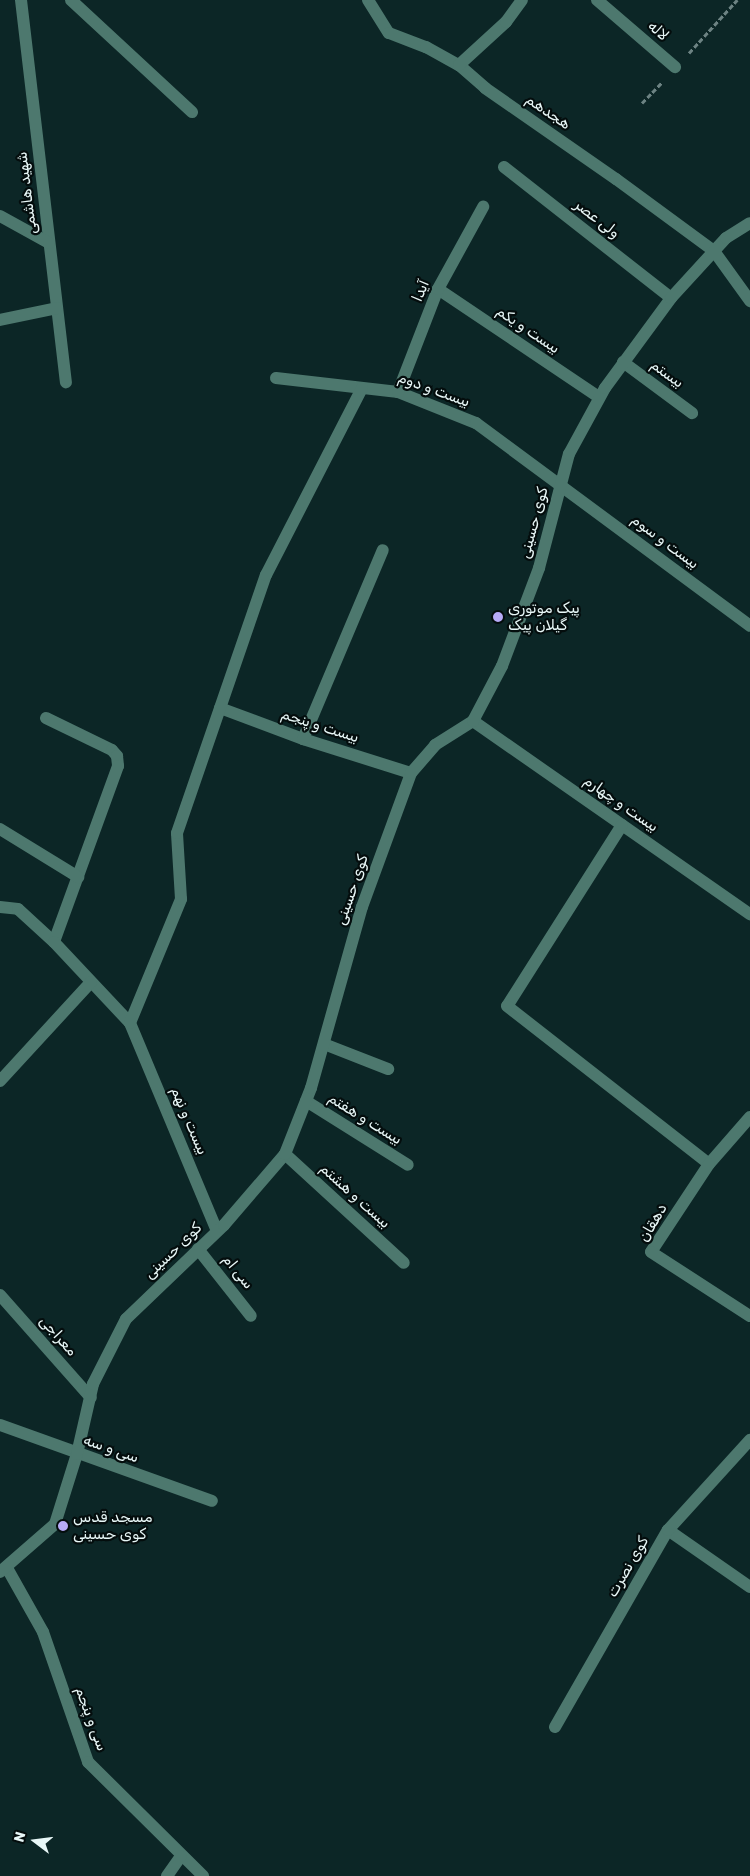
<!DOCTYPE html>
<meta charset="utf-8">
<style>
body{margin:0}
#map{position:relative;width:750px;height:1876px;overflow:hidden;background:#0c2626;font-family:Rubik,Cairo,sans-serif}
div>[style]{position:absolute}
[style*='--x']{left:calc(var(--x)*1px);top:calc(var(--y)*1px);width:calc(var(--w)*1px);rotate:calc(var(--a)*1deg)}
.path>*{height:3px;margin-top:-1.5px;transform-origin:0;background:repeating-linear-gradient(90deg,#6d8383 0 5px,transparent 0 7.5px)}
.minor>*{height:12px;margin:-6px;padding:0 6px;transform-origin:6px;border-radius:6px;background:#4d786e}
.dots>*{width:14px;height:14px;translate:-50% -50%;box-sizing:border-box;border:2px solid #040d0d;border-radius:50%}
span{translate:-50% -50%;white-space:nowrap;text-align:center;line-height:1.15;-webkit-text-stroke:4.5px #040d0d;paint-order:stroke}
.street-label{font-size:15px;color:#e8f7f7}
.poi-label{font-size:15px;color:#e8f7f7}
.left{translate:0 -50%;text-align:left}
.north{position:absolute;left:10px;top:1816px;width:50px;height:50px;-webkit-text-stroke:4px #040d0d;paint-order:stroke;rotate:285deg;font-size:14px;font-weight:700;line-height:20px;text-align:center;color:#e8f7f7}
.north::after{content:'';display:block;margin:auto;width:18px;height:22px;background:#e8f7f7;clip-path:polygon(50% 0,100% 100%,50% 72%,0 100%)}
</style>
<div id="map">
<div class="path">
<i style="--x:689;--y:53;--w:72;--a:-47.8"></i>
<i style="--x:642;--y:103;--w:28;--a:-46"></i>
</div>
<div class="minor">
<i style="--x:21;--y:0;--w:385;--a:83.3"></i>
<i style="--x:71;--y:0;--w:165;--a:42.8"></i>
<i style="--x:368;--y:0;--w:39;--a:58"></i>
<i style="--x:389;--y:33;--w:40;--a:21"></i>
<i style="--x:426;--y:47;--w:38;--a:29"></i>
<i style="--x:459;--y:65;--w:35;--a:41"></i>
<i style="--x:485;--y:88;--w:160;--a:34.8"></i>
<i style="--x:616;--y:179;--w:122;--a:36.3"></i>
<i style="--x:714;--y:251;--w:62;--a:54.2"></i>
<i style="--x:597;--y:0;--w:103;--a:40.7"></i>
<i style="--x:459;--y:65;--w:64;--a:-42.5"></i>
<i style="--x:506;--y:22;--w:27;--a:-54"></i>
<i style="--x:504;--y:167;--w:212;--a:38.1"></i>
<i style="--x:0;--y:216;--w:56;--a:28.9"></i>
<i style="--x:438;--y:289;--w:194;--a:33.9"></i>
<i style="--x:0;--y:320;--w:58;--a:-11.9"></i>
<i style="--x:623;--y:362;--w:86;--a:36.5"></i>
<i style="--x:276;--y:378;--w:123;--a:6.5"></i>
<i style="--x:398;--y:392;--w:84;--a:21.7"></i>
<i style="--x:476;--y:423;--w:341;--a:36.5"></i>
<i style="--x:398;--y:392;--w:110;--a:-68.8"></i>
<i style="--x:438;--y:289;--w:94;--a:-61.2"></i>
<i style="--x:220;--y:708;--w:89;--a:20.5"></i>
<i style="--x:303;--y:739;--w:113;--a:17.5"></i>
<i style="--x:46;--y:718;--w:73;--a:25.9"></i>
<i style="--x:112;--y:750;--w:8;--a:50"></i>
<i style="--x:117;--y:756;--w:10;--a:84"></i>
<i style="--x:118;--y:766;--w:187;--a:110"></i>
<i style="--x:473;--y:721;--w:338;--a:34.9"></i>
<i style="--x:303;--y:739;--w:205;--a:-67.1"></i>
<i style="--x:622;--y:825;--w:214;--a:122.4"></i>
<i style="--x:507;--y:1006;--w:256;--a:38"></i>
<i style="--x:0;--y:829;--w:92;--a:31.6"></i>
<i style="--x:0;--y:907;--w:18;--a:6"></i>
<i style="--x:18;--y:909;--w:49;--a:42.5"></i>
<i style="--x:54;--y:942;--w:111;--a:46.8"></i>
<i style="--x:130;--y:1023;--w:225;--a:67.3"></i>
<i style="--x:130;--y:1023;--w:134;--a:-67.6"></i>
<i style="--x:181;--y:899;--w:66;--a:-93.5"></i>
<i style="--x:177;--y:833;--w:273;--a:-71"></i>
<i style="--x:266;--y:575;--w:210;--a:-62.8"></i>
<i style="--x:324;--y:1044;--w:69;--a:21.3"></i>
<i style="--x:0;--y:1081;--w:134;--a:-47.4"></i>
<i style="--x:306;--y:1101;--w:120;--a:32.1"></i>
<i style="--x:750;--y:1117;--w:62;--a:131.1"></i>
<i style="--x:709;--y:1164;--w:105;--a:123.4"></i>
<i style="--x:651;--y:1252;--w:118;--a:32.9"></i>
<i style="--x:285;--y:1154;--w:161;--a:42.5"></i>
<i style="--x:198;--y:1249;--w:85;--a:51.7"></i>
<i style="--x:0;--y:1295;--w:137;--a:48.5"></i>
<i style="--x:0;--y:1425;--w:225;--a:19.7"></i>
<i style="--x:668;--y:1530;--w:100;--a:34.8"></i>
<i style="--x:7;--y:1568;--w:73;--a:60.6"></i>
<i style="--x:43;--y:1632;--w:138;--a:70.9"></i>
<i style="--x:88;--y:1762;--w:162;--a:44.7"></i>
<i style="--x:0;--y:1572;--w:73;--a:-41.1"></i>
<i style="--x:55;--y:1524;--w:73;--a:-72.6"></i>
<i style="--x:77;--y:1454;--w:72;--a:-77.1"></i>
<i style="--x:93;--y:1384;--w:73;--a:-63.1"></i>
<i style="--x:126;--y:1319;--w:136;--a:-43.8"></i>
<i style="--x:224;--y:1225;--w:94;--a:-49.3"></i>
<i style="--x:285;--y:1154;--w:71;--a:-68.5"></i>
<i style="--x:311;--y:1088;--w:188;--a:-74.3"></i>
<i style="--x:362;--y:907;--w:143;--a:-69.9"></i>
<i style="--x:411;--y:773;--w:37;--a:-49"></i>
<i style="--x:435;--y:745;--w:45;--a:-32.3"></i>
<i style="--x:473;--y:721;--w:62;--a:-62.2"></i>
<i style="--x:502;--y:666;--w:105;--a:-69.3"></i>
<i style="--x:539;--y:568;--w:118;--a:-75.3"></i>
<i style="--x:569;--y:454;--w:75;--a:-61.4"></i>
<i style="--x:605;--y:388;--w:112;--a:-53.7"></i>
<i style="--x:671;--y:298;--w:81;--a:-47.5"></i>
<i style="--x:726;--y:238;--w:28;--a:-32"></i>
<i style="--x:555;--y:1727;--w:227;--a:-60.2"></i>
<i style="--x:668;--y:1530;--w:122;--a:-47.7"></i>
<i style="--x:167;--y:1876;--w:24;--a:-55"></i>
</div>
<div class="dots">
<i style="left:498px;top:617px;background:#b7abf7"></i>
<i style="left:63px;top:1526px;background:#b7abf7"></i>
</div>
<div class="street-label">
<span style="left:658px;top:31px;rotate:41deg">لاله</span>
<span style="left:548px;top:112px;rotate:34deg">هجدهم</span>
<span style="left:27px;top:193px;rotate:-97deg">شهید هاشمی</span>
<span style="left:597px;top:219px;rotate:38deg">ولی عصر</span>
<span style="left:421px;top:291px;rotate:-67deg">آیدا</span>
<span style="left:528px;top:330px;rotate:34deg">بیست و یکم</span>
<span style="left:667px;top:374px;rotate:36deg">بیستم</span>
<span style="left:434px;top:390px;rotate:20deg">بیست و دوم</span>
<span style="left:534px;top:523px;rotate:-75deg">کوی حسینی</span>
<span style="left:665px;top:542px;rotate:37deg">بیست و سوم</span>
<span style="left:320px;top:726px;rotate:18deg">بیست و پنجم</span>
<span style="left:621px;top:804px;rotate:35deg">بیست و چهارم</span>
<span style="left:352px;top:890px;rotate:-71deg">کوی حسینی</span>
<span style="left:365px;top:1119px;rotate:32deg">بیست و هفتم</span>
<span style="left:189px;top:1121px;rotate:67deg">بیست و نهم</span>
<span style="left:355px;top:1196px;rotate:42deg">بیست و هشتم</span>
<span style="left:653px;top:1223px;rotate:-60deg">دهقان</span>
<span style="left:173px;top:1251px;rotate:-44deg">کوی حسینی</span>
<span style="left:238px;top:1272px;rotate:51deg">سی ام</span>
<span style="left:58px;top:1336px;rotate:48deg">معراجی</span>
<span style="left:111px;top:1449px;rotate:19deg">سی و سه</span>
<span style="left:628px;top:1567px;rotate:-60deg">کوی نصرت</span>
<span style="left:91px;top:1719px;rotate:70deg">سی و پنجم</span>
</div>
<div class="poi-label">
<span class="left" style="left:508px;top:617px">پیک موتوری<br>گیلان پیک</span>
<span class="left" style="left:73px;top:1526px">مسجد قدس<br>کوی حسینی</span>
</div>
<div class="north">N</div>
</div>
